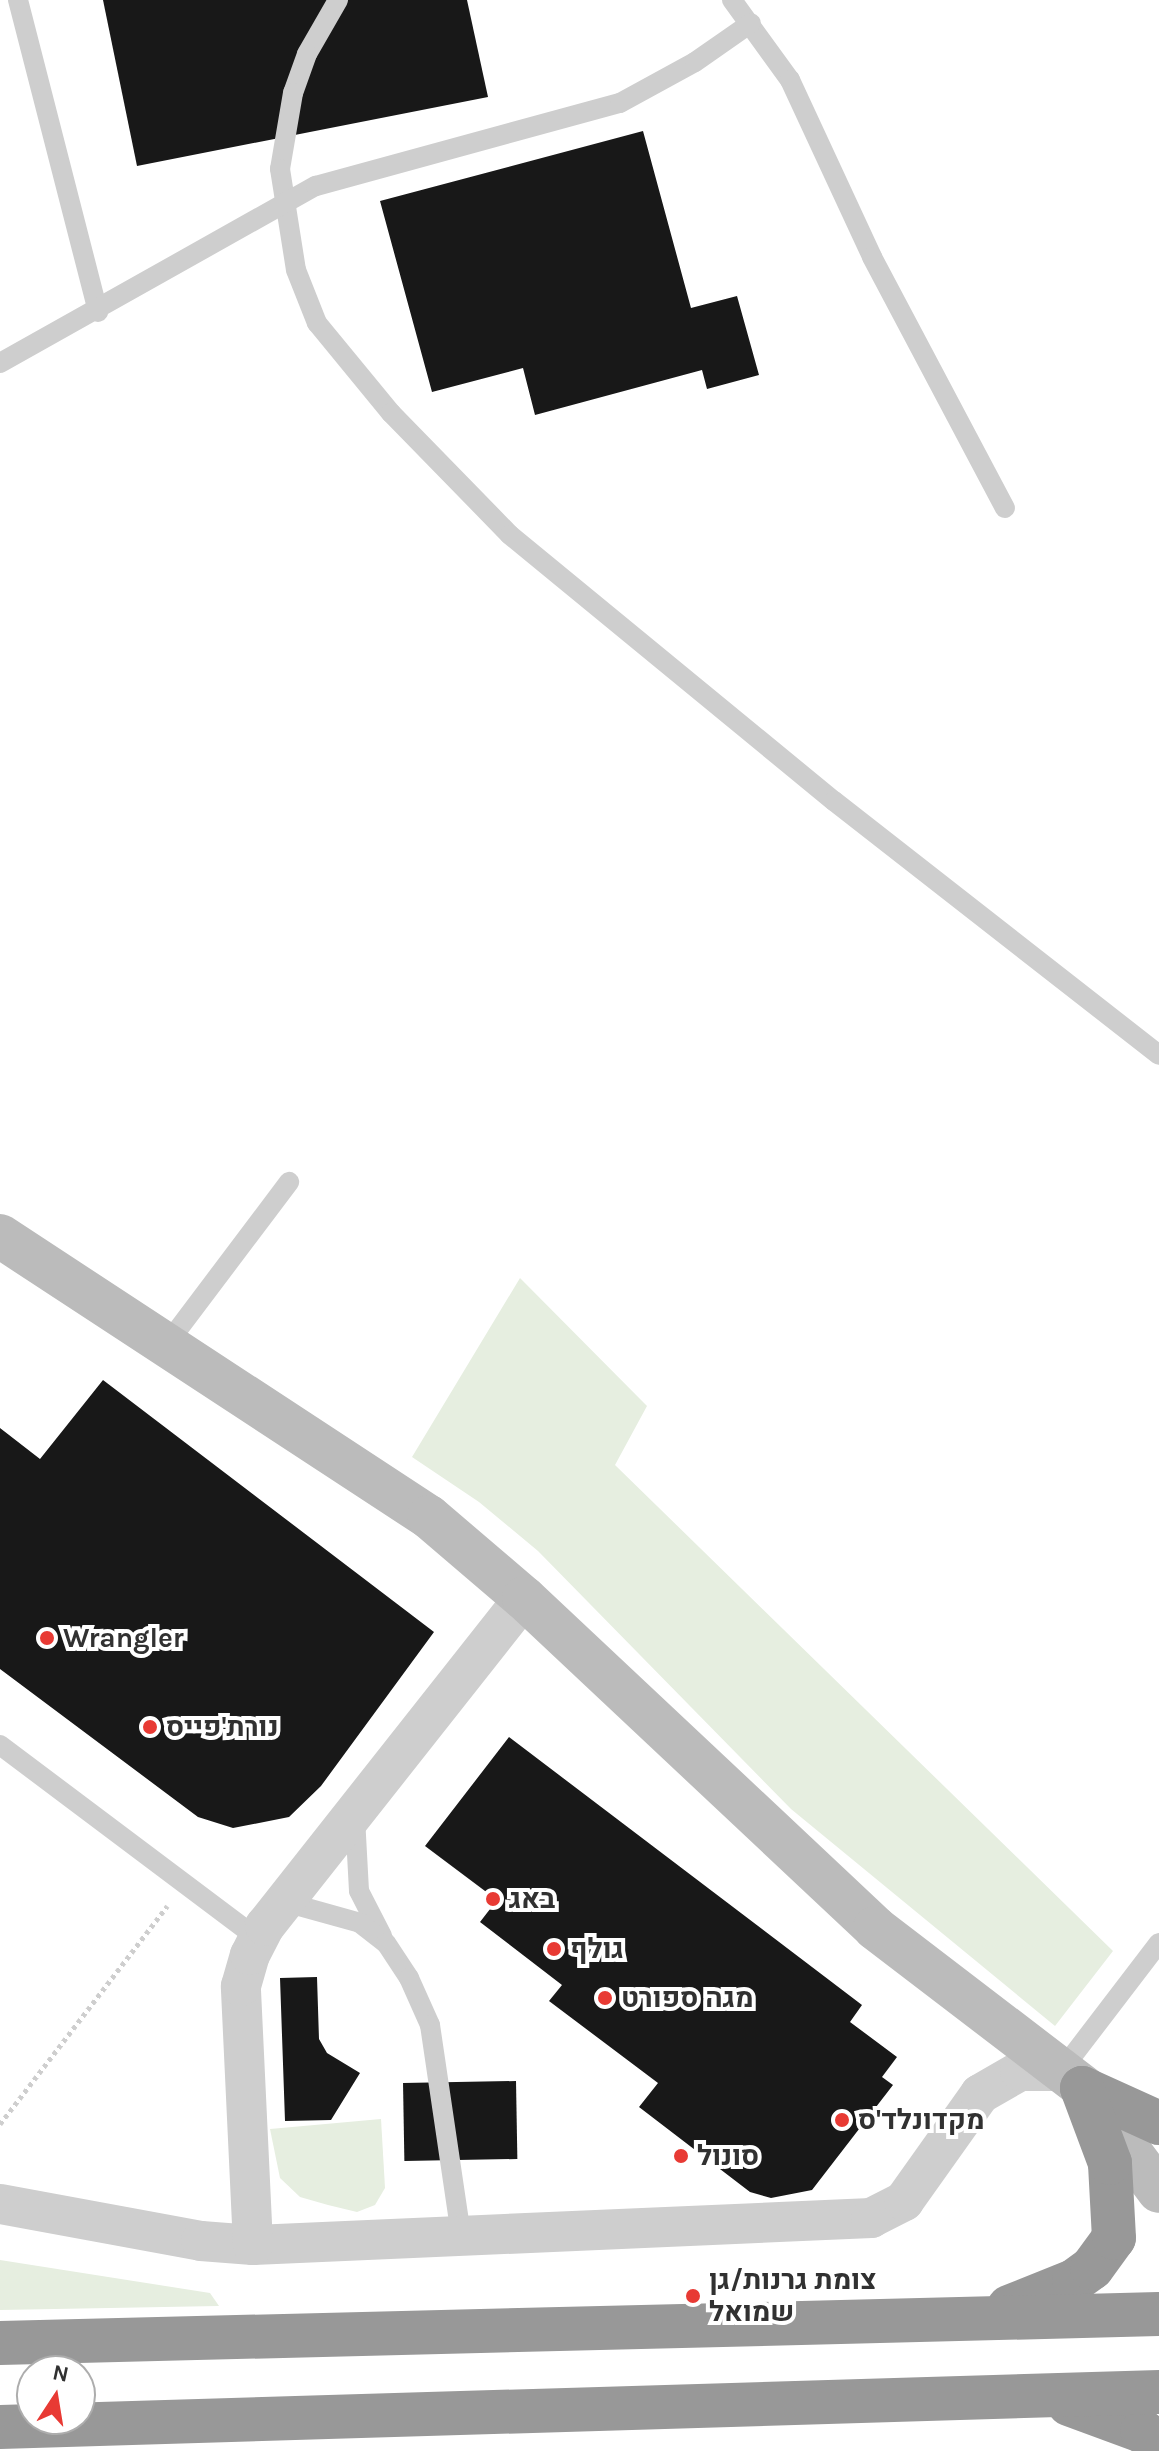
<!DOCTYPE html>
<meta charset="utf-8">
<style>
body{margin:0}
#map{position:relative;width:1159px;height:2451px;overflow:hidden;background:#fff;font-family:Karla,Heebo,sans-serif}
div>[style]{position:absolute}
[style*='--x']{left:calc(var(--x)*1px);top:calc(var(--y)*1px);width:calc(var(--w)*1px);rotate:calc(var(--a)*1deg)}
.green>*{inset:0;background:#e6eee0}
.building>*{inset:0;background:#181818;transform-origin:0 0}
.path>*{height:5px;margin-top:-2.5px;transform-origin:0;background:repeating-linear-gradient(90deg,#cecece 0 4px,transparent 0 8px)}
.lane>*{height:20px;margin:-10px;padding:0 10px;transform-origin:10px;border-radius:10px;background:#cecece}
.street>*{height:40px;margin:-20px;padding:0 20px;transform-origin:20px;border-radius:20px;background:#cecece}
.secondary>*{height:44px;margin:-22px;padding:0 22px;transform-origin:22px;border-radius:22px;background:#bbb}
.highway>*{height:44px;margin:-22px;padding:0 22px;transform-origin:22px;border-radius:22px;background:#989898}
.dots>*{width:22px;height:22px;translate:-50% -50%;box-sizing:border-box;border:4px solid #fff;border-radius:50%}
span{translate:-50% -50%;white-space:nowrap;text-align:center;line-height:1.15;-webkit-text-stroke:8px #fff;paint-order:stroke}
.poi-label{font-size:28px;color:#313131;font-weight:700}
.left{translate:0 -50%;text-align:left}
.north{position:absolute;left:16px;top:2355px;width:80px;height:80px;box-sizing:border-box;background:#fff;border:2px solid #adadad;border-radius:50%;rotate:12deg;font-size:22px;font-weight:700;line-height:32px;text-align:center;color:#313131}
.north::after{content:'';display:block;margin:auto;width:28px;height:36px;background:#e83a34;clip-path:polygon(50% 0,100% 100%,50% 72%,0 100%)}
</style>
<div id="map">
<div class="green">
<i style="clip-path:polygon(520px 1278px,647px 1406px,615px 1465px,1113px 1951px,1055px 2026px,791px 1809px,538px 1551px,479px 1502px,412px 1457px)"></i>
<i style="clip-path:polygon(381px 2119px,385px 2188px,375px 2205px,357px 2212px,328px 2205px,300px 2197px,280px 2178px,270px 2129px)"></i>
<i style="clip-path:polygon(0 2260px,210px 2293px,219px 2306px,0 2310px)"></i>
</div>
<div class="building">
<i style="clip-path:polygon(103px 0,467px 0,488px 97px,137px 166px)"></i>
<i style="clip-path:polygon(643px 131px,691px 308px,737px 296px,759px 375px,707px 389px,702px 370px,535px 415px,523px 368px,432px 392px,380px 201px)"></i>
<i style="clip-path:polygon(103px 1380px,434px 1632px,321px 1786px,289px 1817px,233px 1828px,198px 1817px,0 1669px,0 1428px,40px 1459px)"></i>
<i style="clip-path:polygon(509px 1737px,862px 2005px,850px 2022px,897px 2057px,882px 2077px,893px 2085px,812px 2190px,771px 2198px,750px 2192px,639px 2107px,658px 2083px,549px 2001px,562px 1985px,480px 1922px,497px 1900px,425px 1846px)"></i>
<i style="clip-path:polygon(317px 1977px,319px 2039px,327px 2053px,360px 2073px,331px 2120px,285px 2121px,280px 1978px)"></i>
<i style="left:516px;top:2081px;width:78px;height:113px;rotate:89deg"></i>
</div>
<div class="path">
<i style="--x:0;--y:2124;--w:275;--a:-52.5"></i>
</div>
<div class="lane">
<i style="--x:18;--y:0;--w:322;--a:75.6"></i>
<i style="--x:338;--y:0;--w:62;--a:119.9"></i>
<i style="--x:307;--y:54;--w:41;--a:109.7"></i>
<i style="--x:293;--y:93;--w:77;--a:99.7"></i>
<i style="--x:280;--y:169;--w:102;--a:81"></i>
<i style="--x:296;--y:270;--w:57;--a:68.4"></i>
<i style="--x:317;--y:323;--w:117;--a:50.6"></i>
<i style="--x:391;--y:413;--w:170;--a:45.7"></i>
<i style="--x:510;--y:535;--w:419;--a:39.4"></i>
<i style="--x:834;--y:801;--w:412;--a:38"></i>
<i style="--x:732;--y:0;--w:99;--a:54.1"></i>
<i style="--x:790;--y:80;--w:195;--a:65.1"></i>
<i style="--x:872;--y:257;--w:284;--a:62.1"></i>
<i style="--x:0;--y:363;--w:362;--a:-29.3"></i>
<i style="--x:316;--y:186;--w:315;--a:-15.3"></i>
<i style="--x:620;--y:103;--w:85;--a:-28.7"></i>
<i style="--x:695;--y:62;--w:68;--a:-34.9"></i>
<i style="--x:164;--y:1348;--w:208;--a:-53"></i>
<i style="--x:0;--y:1745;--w:323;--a:36.9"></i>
<i style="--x:355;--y:1817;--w:74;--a:86.9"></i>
<i style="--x:359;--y:1891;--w:51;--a:62.9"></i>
<i style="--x:285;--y:1902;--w:78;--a:15.6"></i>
<i style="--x:360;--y:1923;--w:33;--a:38"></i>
<i style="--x:386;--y:1943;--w:42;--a:56.7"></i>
<i style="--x:409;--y:1978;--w:51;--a:65.9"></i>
<i style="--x:430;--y:2025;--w:213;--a:81.6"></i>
<i style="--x:1061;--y:2071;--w:161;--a:-52.6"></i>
</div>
<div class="street">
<i style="--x:0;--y:2204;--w:204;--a:10.4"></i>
<i style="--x:201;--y:2241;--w:52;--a:4.4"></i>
<i style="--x:253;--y:2245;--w:619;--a:-2.5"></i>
<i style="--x:871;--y:2218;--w:37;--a:-27"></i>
<i style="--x:904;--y:2201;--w:131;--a:-54.6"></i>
<i style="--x:980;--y:2094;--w:46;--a:-29.9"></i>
<i style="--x:1020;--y:2071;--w:41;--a:0"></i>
<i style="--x:253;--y:2245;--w:259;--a:-92.7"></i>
<i style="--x:241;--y:1986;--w:32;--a:-74"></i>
<i style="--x:250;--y:1955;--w:33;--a:-63"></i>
<i style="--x:265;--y:1926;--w:418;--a:-51.7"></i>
</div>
<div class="secondary">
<i style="--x:0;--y:1236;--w:513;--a:33.23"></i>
<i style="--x:429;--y:1517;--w:125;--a:40.5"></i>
<i style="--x:524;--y:1598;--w:482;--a:43.2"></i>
<i style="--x:875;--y:1928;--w:298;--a:37.4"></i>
<i style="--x:1086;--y:2093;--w:122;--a:53.3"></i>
</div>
<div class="highway">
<i style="--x:1082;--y:2088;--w:85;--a:24.4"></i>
<i style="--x:1009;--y:2307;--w:70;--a:-21.8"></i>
<i style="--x:1074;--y:2281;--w:22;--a:-36"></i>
<i style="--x:1092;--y:2268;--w:37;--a:-54"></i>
<i style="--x:1114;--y:2238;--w:75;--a:-93.1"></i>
<i style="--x:1110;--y:2163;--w:80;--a:-110.5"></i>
<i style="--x:0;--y:2343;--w:1159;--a:-1.43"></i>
<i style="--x:1069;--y:2404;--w:78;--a:20.3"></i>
<i style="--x:1142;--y:2431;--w:21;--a:35"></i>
<i style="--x:0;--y:2427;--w:1160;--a:-1.73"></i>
</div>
<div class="dots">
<i style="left:47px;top:1638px;background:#e83a34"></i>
<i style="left:150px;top:1727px;background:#e83a34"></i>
<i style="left:493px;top:1899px;background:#e83a34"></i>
<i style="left:554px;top:1949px;background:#e83a34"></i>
<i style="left:605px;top:1998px;background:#e83a34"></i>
<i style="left:842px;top:2120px;background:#e83a34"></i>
<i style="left:681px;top:2156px;background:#e83a34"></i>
<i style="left:693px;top:2296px;background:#e83a34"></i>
</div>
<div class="poi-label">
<span class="left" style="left:63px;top:1638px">Wrangler</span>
<span class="left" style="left:166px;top:1727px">נורת'פייס</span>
<span class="left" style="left:509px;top:1899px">באג</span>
<span class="left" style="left:570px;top:1949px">גולף</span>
<span class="left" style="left:621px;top:1998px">מגה ספורט</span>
<span class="left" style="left:858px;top:2120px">מקדונלד'ס</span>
<span class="left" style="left:697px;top:2156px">סונול</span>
<span class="left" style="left:709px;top:2296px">צומת גרנות/גן<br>שמואל</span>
</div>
<div class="north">N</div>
</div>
